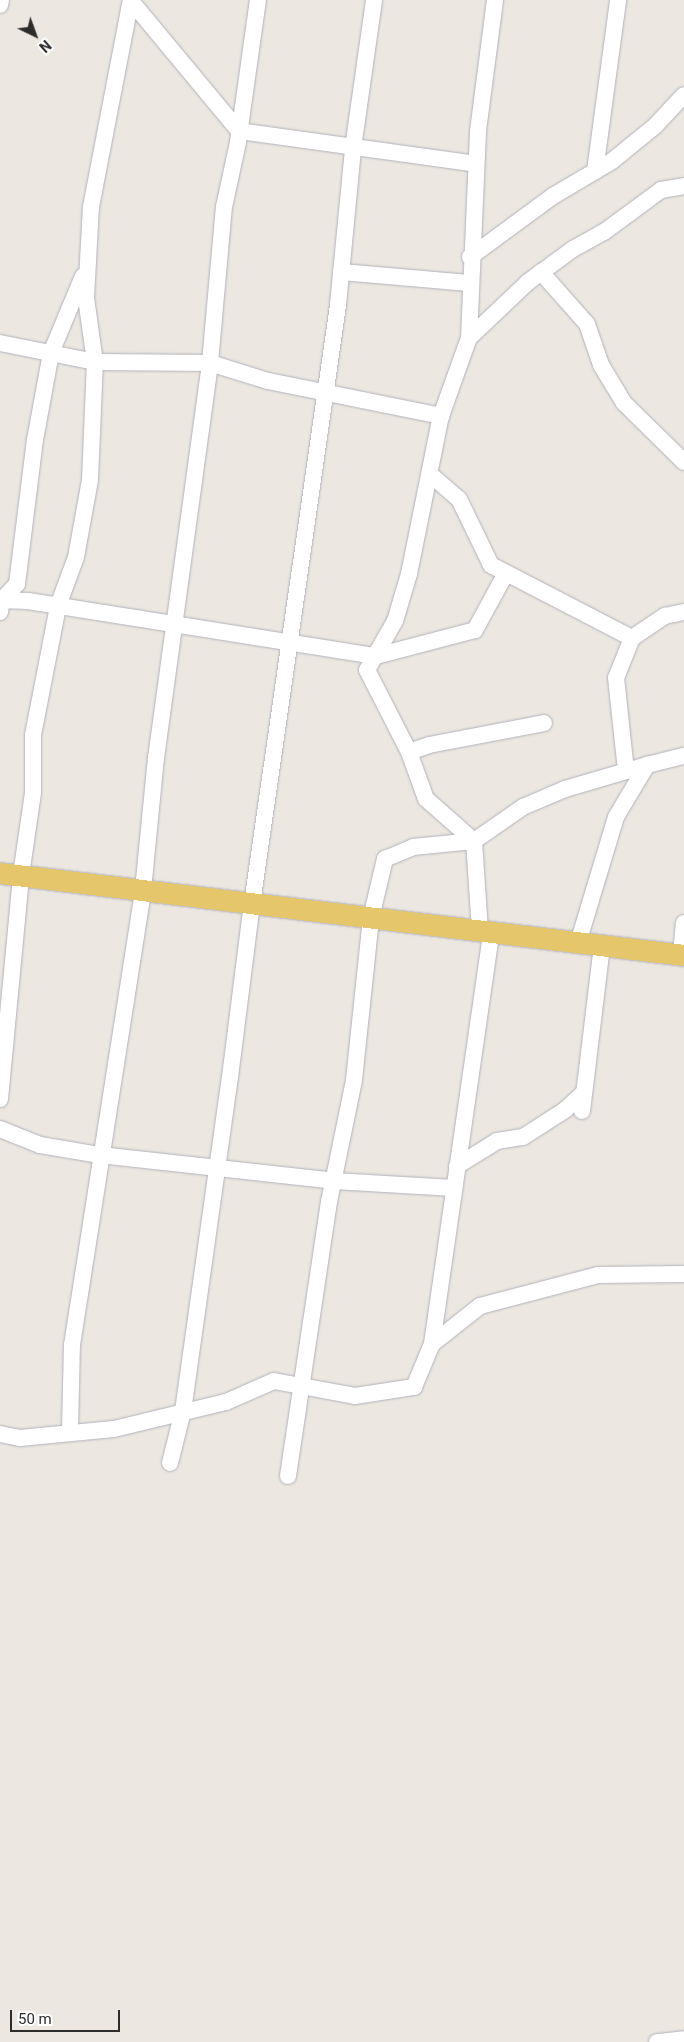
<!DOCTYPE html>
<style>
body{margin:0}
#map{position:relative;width:684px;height:2042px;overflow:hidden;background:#ece7e0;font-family:Roboto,sans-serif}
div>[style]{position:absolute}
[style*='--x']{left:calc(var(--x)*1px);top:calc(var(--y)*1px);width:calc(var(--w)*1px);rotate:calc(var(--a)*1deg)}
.roads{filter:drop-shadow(0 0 1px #b0b2bb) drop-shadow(0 0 1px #b0b2bb)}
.minor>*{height:16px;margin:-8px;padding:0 8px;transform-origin:8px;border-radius:8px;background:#fff}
.major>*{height:21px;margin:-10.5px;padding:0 10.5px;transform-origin:10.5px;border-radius:10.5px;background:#e6c66b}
span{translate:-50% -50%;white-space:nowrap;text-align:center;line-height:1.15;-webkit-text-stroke:4px #fff;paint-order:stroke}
.north{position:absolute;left:10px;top:10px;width:50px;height:50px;-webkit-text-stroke:4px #fff;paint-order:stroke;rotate:138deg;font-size:14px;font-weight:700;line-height:20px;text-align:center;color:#2c2c2c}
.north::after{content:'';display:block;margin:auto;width:18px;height:22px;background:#2c2c2c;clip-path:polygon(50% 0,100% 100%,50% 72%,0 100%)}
.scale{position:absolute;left:10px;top:2010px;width:110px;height:22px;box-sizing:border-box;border:2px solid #2c2c2c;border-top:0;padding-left:6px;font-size:15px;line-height:18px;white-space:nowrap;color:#2c2c2c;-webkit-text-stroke:4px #fff;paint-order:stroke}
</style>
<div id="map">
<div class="roads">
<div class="minor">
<i style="--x:131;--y:1;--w:169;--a:50.3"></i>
<i style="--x:239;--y:131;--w:239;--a:7.9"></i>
<i style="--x:0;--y:5;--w:5;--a:-79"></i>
<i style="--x:595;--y:171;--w:173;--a:-82.3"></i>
<i style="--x:470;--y:257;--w:103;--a:-36.3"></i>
<i style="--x:553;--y:196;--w:69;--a:-30.7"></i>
<i style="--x:612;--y:161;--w:55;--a:-39.1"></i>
<i style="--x:655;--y:126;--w:42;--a:-46.9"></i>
<i style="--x:341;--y:272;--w:129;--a:4.9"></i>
<i style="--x:541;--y:272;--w:69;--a:48.5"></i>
<i style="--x:587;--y:324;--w:43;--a:71.1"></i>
<i style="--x:601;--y:365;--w:44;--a:58.8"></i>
<i style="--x:624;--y:403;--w:84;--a:44.5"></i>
<i style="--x:469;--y:338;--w:81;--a:-43.5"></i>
<i style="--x:528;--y:282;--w:56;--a:-36.3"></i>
<i style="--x:573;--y:249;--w:35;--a:-29"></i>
<i style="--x:604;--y:232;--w:71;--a:-36.4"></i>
<i style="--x:661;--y:190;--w:23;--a:-10"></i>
<i style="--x:0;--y:343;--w:97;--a:11.3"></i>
<i style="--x:95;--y:362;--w:115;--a:0.5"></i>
<i style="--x:210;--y:363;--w:61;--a:17.2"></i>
<i style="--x:268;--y:381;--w:177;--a:11.4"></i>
<i style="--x:431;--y:475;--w:37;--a:41"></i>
<i style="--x:459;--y:499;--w:73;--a:64.1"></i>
<i style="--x:491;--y:565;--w:159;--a:27.4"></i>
<i style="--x:0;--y:600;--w:28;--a:2"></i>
<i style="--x:28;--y:601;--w:352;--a:9"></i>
<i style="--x:376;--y:656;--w:102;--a:-14.7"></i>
<i style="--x:475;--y:630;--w:63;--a:-61.4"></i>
<i style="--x:0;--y:612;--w:12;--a:-81"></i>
<i style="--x:2;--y:600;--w:22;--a:-47"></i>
<i style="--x:17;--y:584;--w:145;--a:-82.9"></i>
<i style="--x:35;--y:440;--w:88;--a:-79.6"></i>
<i style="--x:51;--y:353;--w:83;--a:-67.4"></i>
<i style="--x:409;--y:752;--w:21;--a:-19"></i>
<i style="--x:429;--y:745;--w:117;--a:-10.8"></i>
<i style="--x:626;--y:771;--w:94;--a:-96.1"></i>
<i style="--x:616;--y:678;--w:43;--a:-68.2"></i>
<i style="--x:632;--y:638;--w:40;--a:-34"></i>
<i style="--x:665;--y:616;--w:19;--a:-12"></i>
<i style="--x:480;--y:931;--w:90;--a:-93.8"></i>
<i style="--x:474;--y:841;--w:64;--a:-138.8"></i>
<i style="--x:426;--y:799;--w:50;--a:-109.9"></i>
<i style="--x:409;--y:752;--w:92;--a:-117.1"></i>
<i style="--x:367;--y:670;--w:56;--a:-60.3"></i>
<i style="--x:395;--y:621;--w:49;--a:-73.4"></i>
<i style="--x:409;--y:574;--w:161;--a:-78.6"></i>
<i style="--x:441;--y:416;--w:83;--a:-70.3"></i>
<i style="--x:469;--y:338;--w:207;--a:-87.5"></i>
<i style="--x:478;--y:131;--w:132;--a:-82.6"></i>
<i style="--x:578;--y:943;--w:132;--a:-73.2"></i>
<i style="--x:616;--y:817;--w:61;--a:-59.2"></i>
<i style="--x:647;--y:765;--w:38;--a:-14"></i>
<i style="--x:681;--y:955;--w:32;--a:-85"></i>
<i style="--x:0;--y:1099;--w:225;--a:-84.6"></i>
<i style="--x:21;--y:875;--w:83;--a:-81.7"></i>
<i style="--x:33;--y:793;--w:58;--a:-90"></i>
<i style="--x:33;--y:735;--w:131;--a:-79"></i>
<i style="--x:58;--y:606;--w:52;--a:-69.8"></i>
<i style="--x:76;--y:557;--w:78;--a:-79.7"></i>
<i style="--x:90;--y:480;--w:118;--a:-87.6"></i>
<i style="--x:95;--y:362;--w:65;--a:-98"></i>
<i style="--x:86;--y:298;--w:91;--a:-86.9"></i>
<i style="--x:91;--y:207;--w:211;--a:-79.1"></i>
<i style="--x:582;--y:1111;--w:166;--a:-83.1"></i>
<i style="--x:0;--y:1129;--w:43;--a:21.8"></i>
<i style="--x:40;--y:1145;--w:61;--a:9.5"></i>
<i style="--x:100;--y:1155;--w:235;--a:6.3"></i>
<i style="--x:334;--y:1181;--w:120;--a:3.3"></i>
<i style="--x:457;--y:1166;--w:47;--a:-32"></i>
<i style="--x:497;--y:1141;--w:26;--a:-9"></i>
<i style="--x:523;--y:1137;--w:50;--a:-32.7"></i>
<i style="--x:565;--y:1110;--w:26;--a:-43"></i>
<i style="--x:432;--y:1344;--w:415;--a:-81.8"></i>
<i style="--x:70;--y:1431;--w:86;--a:-88.7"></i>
<i style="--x:72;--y:1345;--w:461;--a:-81.1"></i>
<i style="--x:143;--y:890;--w:133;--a:-84.4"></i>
<i style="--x:156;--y:758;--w:399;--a:-82.2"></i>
<i style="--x:210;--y:363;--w:157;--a:-84.9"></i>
<i style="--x:224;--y:207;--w:66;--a:-77.8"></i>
<i style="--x:238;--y:142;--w:143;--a:-82"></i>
<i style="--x:0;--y:1434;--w:20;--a:11"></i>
<i style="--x:20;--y:1438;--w:94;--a:-5.5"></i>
<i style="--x:114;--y:1429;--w:115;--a:-13.6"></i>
<i style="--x:226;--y:1402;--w:52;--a:-23.6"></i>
<i style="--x:274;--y:1381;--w:82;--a:10.5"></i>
<i style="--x:355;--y:1396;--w:60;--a:-8.7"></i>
<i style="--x:414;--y:1387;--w:47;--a:-67.3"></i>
<i style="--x:432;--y:1344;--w:61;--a:-38.4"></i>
<i style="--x:480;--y:1306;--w:122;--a:-14.7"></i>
<i style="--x:598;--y:1275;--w:86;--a:-0.7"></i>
<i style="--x:170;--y:1463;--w:54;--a:-76"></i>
<i style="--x:183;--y:1411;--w:337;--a:-82"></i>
<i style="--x:230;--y:1077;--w:174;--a:-82.8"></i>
<i style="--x:252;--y:904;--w:605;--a:-81.83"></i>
<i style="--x:338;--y:305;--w:158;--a:-84.5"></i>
<i style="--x:353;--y:148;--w:149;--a:-81.9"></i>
<i style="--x:288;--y:1476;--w:277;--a:-81.5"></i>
<i style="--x:329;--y:1202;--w:125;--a:-78.4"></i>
<i style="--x:354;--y:1080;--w:163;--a:-84"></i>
<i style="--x:371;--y:918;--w:61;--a:-76.7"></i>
<i style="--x:385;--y:859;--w:30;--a:-23"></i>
<i style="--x:413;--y:847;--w:61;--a:-5.6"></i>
<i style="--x:474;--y:841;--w:60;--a:-34.8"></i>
<i style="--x:523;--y:807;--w:46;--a:-23.2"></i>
<i style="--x:565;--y:789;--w:85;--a:-16.3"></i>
<i style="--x:657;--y:2042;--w:27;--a:-6"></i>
</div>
<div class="major">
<i style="--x:0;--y:873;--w:689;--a:6.84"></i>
</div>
</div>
<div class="north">N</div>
<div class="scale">50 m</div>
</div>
